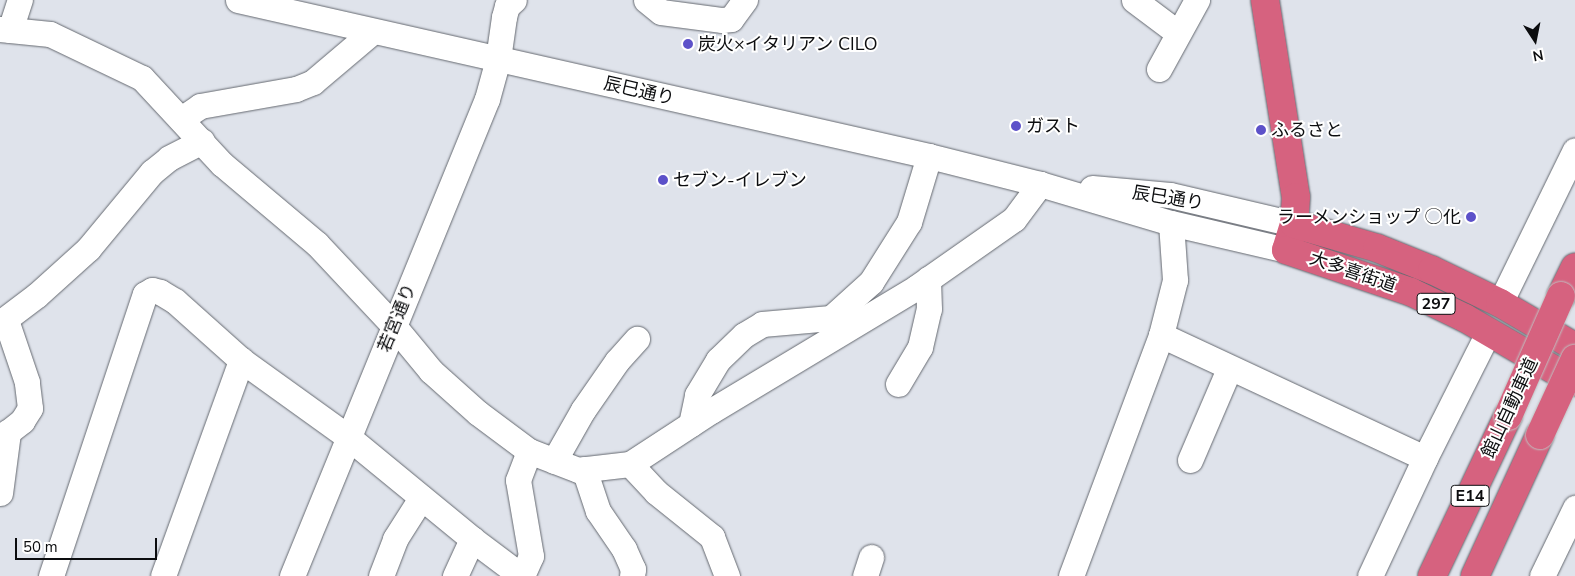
<!DOCTYPE html>
<meta charset="utf-8">
<style>
body{margin:0}
#map{position:relative;width:1575px;height:576px;overflow:hidden;background:#dfe3eb;font-family:"Nunito Sans","Noto Sans JP",sans-serif}
div>[style]{position:absolute}
[style*='--x']{left:calc(var(--x)*1px);top:calc(var(--y)*1px);width:calc(var(--w)*1px);rotate:calc(var(--a)*1deg)}
.roads{filter:drop-shadow(0 0 1px #656970) drop-shadow(0 0 1px #656970)}
.minor>*{height:25px;margin:-12.5px;padding:0 12.5px;transform-origin:12.5px;border-radius:12.5px;background:#fff}
.highway>*{height:28px;margin:-14px;padding:0 14px;transform-origin:14px;border-radius:14px;background:#d6627f}
.bridges{filter:drop-shadow(0 0 1px #c0c0c1) drop-shadow(0 0 1px #c0c0c1)}
.highway-bridge>*{height:28px;margin:-14px;padding:0 14px;transform-origin:14px;border-radius:14px;background:#d6627f}
.dots>*{width:14px;height:14px;translate:-50% -50%;box-sizing:border-box;border:2px solid #fff;border-radius:50%}
span{translate:-50% -50%;white-space:nowrap;text-align:center;line-height:1.15;-webkit-text-stroke:4px #fff;paint-order:stroke}
.shield-label span{padding:1px 4px;background:#fff;border:1px solid;border-radius:4px;-webkit-text-stroke-width:0}
.shield-label{font-size:16px;color:#0c0d0f;font-weight:700}
.poi-label{font-size:18px;color:#0c0d0f}
.left{translate:0 -50%;text-align:left}
.right{translate:-100% -50%;text-align:right}
.street-label{font-size:18px;color:#0c0d0f}
.north{position:absolute;left:1510px;top:15px;width:50px;height:50px;-webkit-text-stroke:4px #fff;paint-order:stroke;rotate:169deg;font-size:14px;font-weight:700;line-height:20px;text-align:center;color:#0c0d0f}
.north::after{content:'';display:block;margin:auto;width:18px;height:22px;background:#0c0d0f;clip-path:polygon(50% 0,100% 100%,50% 72%,0 100%)}
.scale{position:absolute;left:15px;top:538px;width:142px;height:22px;box-sizing:border-box;border:2px solid #0c0d0f;border-top:0;padding-left:6px;font-size:15px;line-height:18px;white-space:nowrap;color:#0c0d0f;-webkit-text-stroke:4px #fff;paint-order:stroke}
</style>
<div id="map">
<div class="roads">
<div class="minor">
<i style="--x:238;--y:0;--w:708;--a:12.72"></i>
<i style="--x:929;--y:156;--w:114;--a:14.2"></i>
<i style="--x:1040;--y:184;--w:137;--a:16.6"></i>
<i style="--x:1171;--y:223;--w:118;--a:13.2"></i>
<i style="--x:646;--y:0;--w:19;--a:39"></i>
<i style="--x:661;--y:12;--w:62;--a:7.5"></i>
<i style="--x:722;--y:20;--w:9;--a:-6"></i>
<i style="--x:731;--y:19;--w:24;--a:-54"></i>
<i style="--x:1134;--y:0;--w:55;--a:36.9"></i>
<i style="--x:0;--y:29;--w:50;--a:5.7"></i>
<i style="--x:50;--y:34;--w:102;--a:25.6"></i>
<i style="--x:142;--y:78;--w:117;--a:47.1"></i>
<i style="--x:222;--y:164;--w:124;--a:40.1"></i>
<i style="--x:317;--y:244;--w:111;--a:46.8"></i>
<i style="--x:393;--y:325;--w:60;--a:50.4"></i>
<i style="--x:431;--y:371;--w:63;--a:41.8"></i>
<i style="--x:478;--y:413;--w:64;--a:36.7"></i>
<i style="--x:529;--y:451;--w:53;--a:21.2"></i>
<i style="--x:578;--y:470;--w:52;--a:-6.6"></i>
<i style="--x:630;--y:464;--w:97;--a:-33.2"></i>
<i style="--x:711;--y:411;--w:240;--a:-31"></i>
<i style="--x:917;--y:287;--w:118;--a:-35"></i>
<i style="--x:1014;--y:219;--w:44;--a:-53.4"></i>
<i style="--x:10;--y:30;--w:32;--a:-72"></i>
<i style="--x:1159;--y:69;--w:79;--a:-61.2"></i>
<i style="--x:181;--y:119;--w:23;--a:-34"></i>
<i style="--x:200;--y:106;--w:97;--a:-10"></i>
<i style="--x:296;--y:89;--w:18;--a:-22"></i>
<i style="--x:313;--y:82;--w:77;--a:-40.3"></i>
<i style="--x:1092;--y:188;--w:78;--a:5.1"></i>
<i style="--x:1170;--y:195;--w:127;--a:13.2"></i>
<i style="--x:1500;--y:303;--w:170;--a:-63.9"></i>
<i style="--x:0;--y:323;--w:46;--a:-37.1"></i>
<i style="--x:37;--y:295;--w:69;--a:-42"></i>
<i style="--x:88;--y:249;--w:100;--a:-50.3"></i>
<i style="--x:152;--y:172;--w:22;--a:-39"></i>
<i style="--x:169;--y:158;--w:37;--a:-27"></i>
<i style="--x:1161;--y:335;--w:291;--a:25"></i>
<i style="--x:898;--y:384;--w:43;--a:-59.3"></i>
<i style="--x:920;--y:347;--w:39;--a:-77"></i>
<i style="--x:929;--y:309;--w:30;--a:-92"></i>
<i style="--x:691;--y:424;--w:30;--a:-78"></i>
<i style="--x:697;--y:395;--w:41;--a:-59"></i>
<i style="--x:718;--y:360;--w:36;--a:-44"></i>
<i style="--x:744;--y:335;--w:21;--a:-31"></i>
<i style="--x:762;--y:324;--w:69;--a:-5"></i>
<i style="--x:831;--y:318;--w:54;--a:-42"></i>
<i style="--x:871;--y:282;--w:71;--a:-57.7"></i>
<i style="--x:909;--y:222;--w:69;--a:-73.1"></i>
<i style="--x:1190;--y:460;--w:99;--a:-66.8"></i>
<i style="--x:554;--y:461;--w:59;--a:-60.4"></i>
<i style="--x:583;--y:410;--w:60;--a:-55.2"></i>
<i style="--x:617;--y:361;--w:30;--a:-48"></i>
<i style="--x:630;--y:464;--w:38;--a:47"></i>
<i style="--x:656;--y:492;--w:72;--a:38.8"></i>
<i style="--x:712;--y:537;--w:42;--a:69"></i>
<i style="--x:584;--y:469;--w:44;--a:71.6"></i>
<i style="--x:598;--y:511;--w:46;--a:55.6"></i>
<i style="--x:624;--y:549;--w:22;--a:66"></i>
<i style="--x:633;--y:569;--w:7;--a:98"></i>
<i style="--x:0;--y:493;--w:62;--a:-82.5"></i>
<i style="--x:8;--y:432;--w:18;--a:-38"></i>
<i style="--x:22;--y:421;--w:15;--a:-58"></i>
<i style="--x:30;--y:408;--w:26;--a:-97"></i>
<i style="--x:27;--y:382;--w:65;--a:-108.7"></i>
<i style="--x:51;--y:576;--w:297;--a:-71.6"></i>
<i style="--x:145;--y:294;--w:8;--a:-30"></i>
<i style="--x:152;--y:290;--w:8;--a:14"></i>
<i style="--x:160;--y:292;--w:17;--a:31"></i>
<i style="--x:175;--y:301;--w:89;--a:41.8"></i>
<i style="--x:241;--y:360;--w:132;--a:35.7"></i>
<i style="--x:348;--y:437;--w:161;--a:39.4"></i>
<i style="--x:472;--y:539;--w:55;--a:36.9"></i>
<i style="--x:516;--y:572;--w:4;--a:76"></i>
<i style="--x:163;--y:576;--w:230;--a:-70.1"></i>
<i style="--x:292;--y:576;--w:515;--a:-67.77"></i>
<i style="--x:487;--y:99;--w:41;--a:-74.6"></i>
<i style="--x:498;--y:59;--w:42;--a:-81.9"></i>
<i style="--x:504;--y:17;--w:11;--a:-75"></i>
<i style="--x:507;--y:6;--w:9;--a:-41"></i>
<i style="--x:381;--y:576;--w:40;--a:-69"></i>
<i style="--x:395;--y:539;--w:49;--a:-57.6"></i>
<i style="--x:455;--y:576;--w:41;--a:-65.3"></i>
<i style="--x:522;--y:576;--w:22;--a:-66"></i>
<i style="--x:531;--y:556;--w:77;--a:-99.7"></i>
<i style="--x:518;--y:480;--w:31;--a:-69"></i>
<i style="--x:865;--y:576;--w:20;--a:-72"></i>
<i style="--x:1071;--y:576;--w:257;--a:-69.5"></i>
<i style="--x:1161;--y:335;--w:57;--a:-75.7"></i>
<i style="--x:1175;--y:280;--w:57;--a:-94"></i>
<i style="--x:1370;--y:576;--w:130;--a:-65"></i>
<i style="--x:1425;--y:458;--w:142;--a:-63.3"></i>
<i style="--x:1542;--y:576;--w:76;--a:-64.1"></i>
</div>
<div class="highway">
<i style="--x:1265;--y:0;--w:199;--a:81.1"></i>
<i style="--x:1296;--y:197;--w:27;--a:94"></i>
<i style="--x:1294;--y:224;--w:27;--a:107"></i>
<i style="--x:1286;--y:250;--w:132;--a:18.6"></i>
<i style="--x:1411;--y:292;--w:60;--a:25.7"></i>
<i style="--x:1465;--y:318;--w:127;--a:30.2"></i>
<i style="--x:1294;--y:224;--w:86;--a:16.1"></i>
<i style="--x:1377;--y:248;--w:59;--a:21.8"></i>
<i style="--x:1432;--y:270;--w:76;--a:25.9"></i>
<i style="--x:1500;--y:303;--w:87;--a:30.4"></i>
<i style="--x:1561;--y:296;--w:32;--a:-64"></i>
<i style="--x:1432;--y:576;--w:177;--a:-64.6"></i>
<i style="--x:1475;--y:576;--w:155;--a:-65.3"></i>
</div>
</div>
<div class="bridges">
<div class="highway-bridge">
<i style="--x:1508;--y:416;--w:131;--a:-66.2"></i>
<i style="--x:1540;--y:435;--w:84;--a:-65.3"></i>
</div>
</div>
<div class="dots">
<i style="left:688px;top:44px;background:#5c51c9"></i>
<i style="left:1016px;top:126px;background:#5c51c9"></i>
<i style="left:1261px;top:130px;background:#5c51c9"></i>
<i style="left:663px;top:180px;background:#5c51c9"></i>
<i style="left:1471px;top:217px;background:#5c51c9"></i>
</div>
<div class="shield-label">
<span style="left:1436px;top:304px">297</span>
<span style="left:1470px;top:496px">E14</span>
</div>
<div class="poi-label">
<span class="left" style="left:698px;top:44px">炭火×イタリアン CILO</span>
<span class="left" style="left:1026px;top:126px">ガスト</span>
<span class="left" style="left:1271px;top:130px">ふるさと</span>
<span class="left" style="left:673px;top:180px">セブン-イレブン</span>
<span class="right" style="left:1461px;top:217px">ラーメンショップ ◯化</span>
</div>
<div class="street-label">
<span style="left:639px;top:91px;rotate:13deg">辰巳通り</span>
<span style="left:1168px;top:198px;rotate:9deg">辰巳通り</span>
<span style="left:1353px;top:272px;rotate:19deg">大多喜街道</span>
<span style="left:397px;top:318px;rotate:-68deg">若宮通り</span>
<span style="left:1510px;top:408px;rotate:-65deg">館山自動車道</span>
</div>
<div class="north">N</div>
<div class="scale">50 m</div>
</div>
